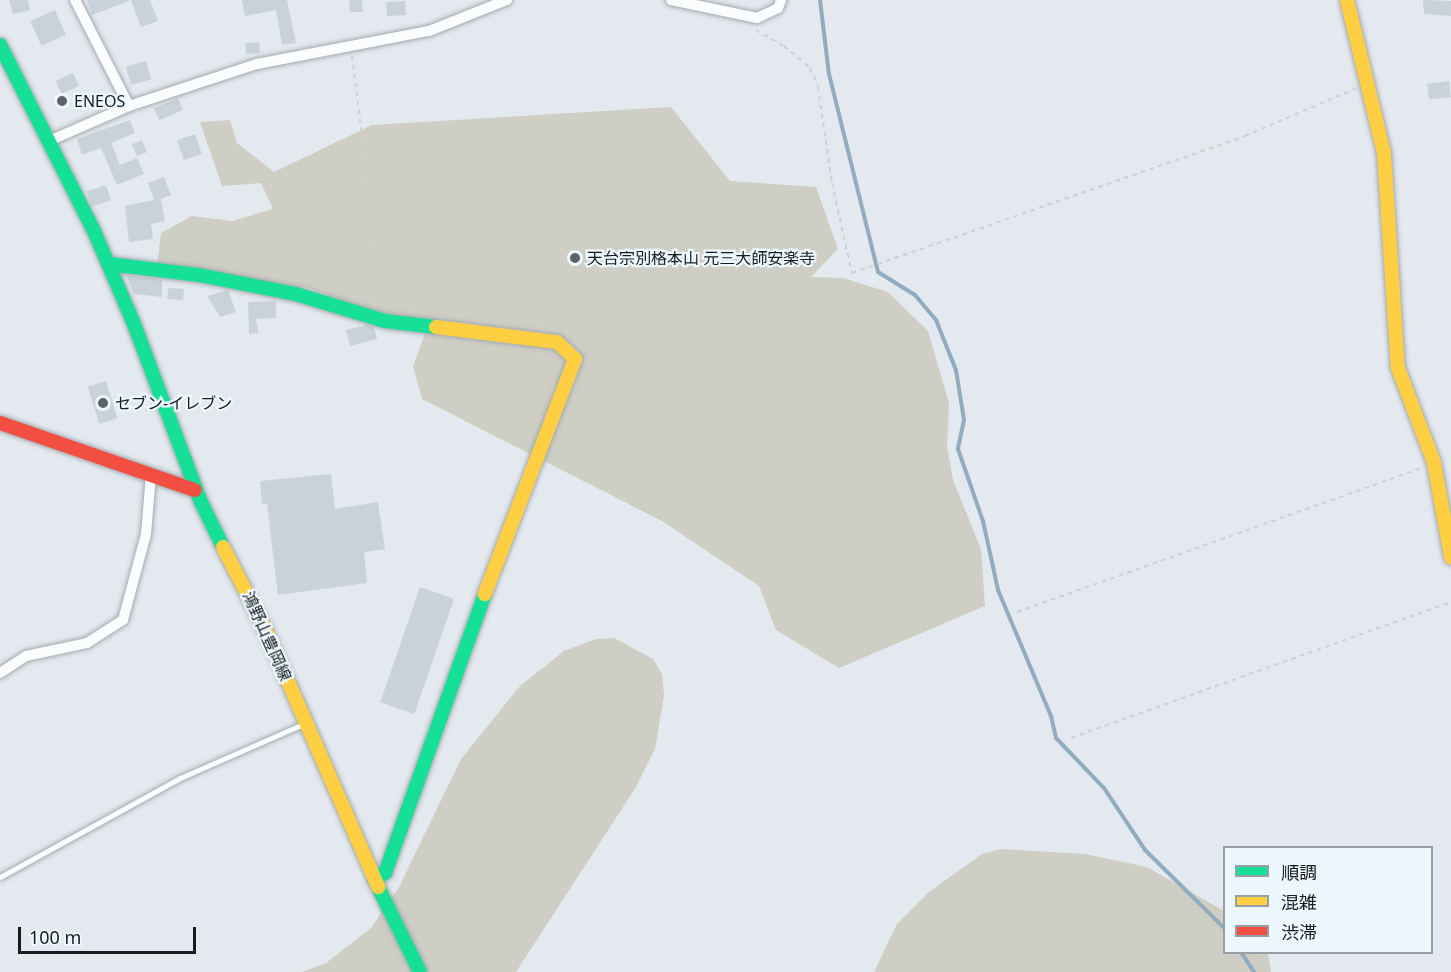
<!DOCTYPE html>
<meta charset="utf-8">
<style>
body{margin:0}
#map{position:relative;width:1451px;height:972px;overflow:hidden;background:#e3e9ef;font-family:"Noto Sans","Noto Sans JP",sans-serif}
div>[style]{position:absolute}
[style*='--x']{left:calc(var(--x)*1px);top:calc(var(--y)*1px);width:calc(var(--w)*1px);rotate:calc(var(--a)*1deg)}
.green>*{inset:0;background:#cecec4}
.stream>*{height:4px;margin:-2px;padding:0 2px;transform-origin:2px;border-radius:2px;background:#91abbf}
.building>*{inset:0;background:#c9d2db;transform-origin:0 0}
.path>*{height:2px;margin-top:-1px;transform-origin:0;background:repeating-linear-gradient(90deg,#cfd0d2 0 4.5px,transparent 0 9px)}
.roads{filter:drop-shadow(0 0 2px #a5aaaf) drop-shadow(0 0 2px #a5aaaf)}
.lane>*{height:5px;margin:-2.5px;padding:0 2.5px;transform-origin:2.5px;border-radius:2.5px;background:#fbfcfd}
.street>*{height:10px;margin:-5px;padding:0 5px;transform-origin:5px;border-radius:5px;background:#fbfcfd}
.fast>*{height:14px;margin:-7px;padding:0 7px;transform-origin:7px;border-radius:7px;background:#16e098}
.slow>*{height:14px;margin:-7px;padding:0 7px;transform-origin:7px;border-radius:7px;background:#ffcf43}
.jam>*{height:14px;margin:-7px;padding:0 7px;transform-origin:7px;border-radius:7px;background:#f24e42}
.dots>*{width:16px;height:16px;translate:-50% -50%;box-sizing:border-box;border:3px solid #edf7ff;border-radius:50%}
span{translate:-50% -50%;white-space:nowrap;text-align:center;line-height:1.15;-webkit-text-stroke:4.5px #edf7ff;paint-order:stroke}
.poi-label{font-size:16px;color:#161b1e}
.left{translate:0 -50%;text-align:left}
.street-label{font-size:16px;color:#161b1e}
.legend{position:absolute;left:1223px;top:846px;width:210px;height:108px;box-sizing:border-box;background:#edf7ff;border:2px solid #979fa5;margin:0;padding:8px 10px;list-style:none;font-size:18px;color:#161b1e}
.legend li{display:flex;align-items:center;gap:12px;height:30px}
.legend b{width:30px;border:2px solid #979fa5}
.scale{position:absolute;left:18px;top:927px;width:178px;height:27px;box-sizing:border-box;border:3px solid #161b1e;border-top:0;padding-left:8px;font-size:18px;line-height:21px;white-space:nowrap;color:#161b1e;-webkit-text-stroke:4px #edf7ff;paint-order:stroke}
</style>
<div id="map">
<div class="green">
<i style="clip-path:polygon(671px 107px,730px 181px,816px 187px,838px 249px,811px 277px,843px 278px,888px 292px,928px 331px,949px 403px,947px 447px,953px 480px,981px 549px,985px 606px,839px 668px,776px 630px,759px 586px,662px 521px,422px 399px,413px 366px,429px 323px,358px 307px,309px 288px,157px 266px,161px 233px,192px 216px,232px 221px,273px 209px,261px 183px,222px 186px,200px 122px,230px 120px,237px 143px,274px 172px,372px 125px)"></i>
<i style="clip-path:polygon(614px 638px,653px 659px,662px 674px,664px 695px,655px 749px,636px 787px,516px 972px,302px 972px,326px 963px,371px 928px,399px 887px,461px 759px,520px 686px,564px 651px,596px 639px)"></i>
<i style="clip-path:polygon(1001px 849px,1085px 854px,1147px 867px,1224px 911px,1224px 952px,1268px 953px,1271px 972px,874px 972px,897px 924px,929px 892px,982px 854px)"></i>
</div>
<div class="stream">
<i style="--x:820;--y:0;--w:75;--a:83.1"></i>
<i style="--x:829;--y:74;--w:204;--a:76.1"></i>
<i style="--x:878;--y:272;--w:44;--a:31.9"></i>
<i style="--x:915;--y:295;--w:33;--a:50"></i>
<i style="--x:936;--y:320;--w:54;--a:68.2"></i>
<i style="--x:956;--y:370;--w:51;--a:80.9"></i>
<i style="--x:964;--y:420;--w:30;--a:102"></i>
<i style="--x:958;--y:449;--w:76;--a:70.9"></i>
<i style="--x:983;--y:521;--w:71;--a:77.7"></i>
<i style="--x:998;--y:590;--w:137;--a:67.2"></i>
<i style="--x:1051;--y:716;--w:23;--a:77"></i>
<i style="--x:1056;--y:738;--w:69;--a:46.2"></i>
<i style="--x:1104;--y:788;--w:74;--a:56.5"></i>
<i style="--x:1145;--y:850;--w:111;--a:44.6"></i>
<i style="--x:1241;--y:952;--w:24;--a:57"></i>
</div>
<div class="building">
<i style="clip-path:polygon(9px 0,28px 0,30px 10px,13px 14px)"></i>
<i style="clip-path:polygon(87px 0,129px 0,129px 1px,92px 15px)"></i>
<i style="clip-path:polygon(131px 0,150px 0,158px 21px,141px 27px)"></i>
<i style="clip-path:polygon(242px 0,287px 0,296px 43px,282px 45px,276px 10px,245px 16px)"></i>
<i style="clip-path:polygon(349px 0,362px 0,363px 12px,350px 12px)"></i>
<i style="clip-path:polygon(1423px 0,1451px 1px,1451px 16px,1424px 14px)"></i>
<i style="left:405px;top:1px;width:14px;height:19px;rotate:86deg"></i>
<i style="left:55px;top:10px;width:27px;height:27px;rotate:66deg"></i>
<i style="left:259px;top:42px;width:11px;height:14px;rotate:85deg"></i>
<i style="left:146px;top:61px;width:19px;height:21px;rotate:74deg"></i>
<i style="left:73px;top:73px;width:14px;height:19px;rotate:65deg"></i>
<i style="left:1449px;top:81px;width:16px;height:22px;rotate:83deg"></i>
<i style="left:178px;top:98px;width:13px;height:26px;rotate:67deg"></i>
<i style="clip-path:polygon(130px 120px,135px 133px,111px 143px,120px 165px,137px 158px,144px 174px,117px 185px,101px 148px,82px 155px,77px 139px)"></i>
<i style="left:195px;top:134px;width:21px;height:19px;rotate:71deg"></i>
<i style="left:142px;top:140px;width:13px;height:11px;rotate:67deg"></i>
<i style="clip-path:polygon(164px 177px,171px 195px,161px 199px,165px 221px,151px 224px,153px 239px,129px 242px,125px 206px,154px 200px,148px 183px)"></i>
<i style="left:106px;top:185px;width:16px;height:20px;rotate:72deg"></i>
<i style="clip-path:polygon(126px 275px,162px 280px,162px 297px,134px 294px)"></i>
<i style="left:168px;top:288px;width:16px;height:11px;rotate:4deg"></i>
<i style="clip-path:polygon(228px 290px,236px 312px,220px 317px,207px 296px)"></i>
<i style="clip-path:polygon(276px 301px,276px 318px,256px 319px,258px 333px,249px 334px,248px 302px)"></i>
<i style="clip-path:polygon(367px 325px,374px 327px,377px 339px,350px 346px,346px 330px)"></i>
<i style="left:106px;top:381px;width:39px;height:19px;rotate:73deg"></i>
<i style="clip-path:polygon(331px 474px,335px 509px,378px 502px,385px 549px,364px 552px,367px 583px,278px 595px,267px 504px,262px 504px,260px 481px)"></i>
<i style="left:420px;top:587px;width:36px;height:122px;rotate:19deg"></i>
</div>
<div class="path">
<i style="--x:756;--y:30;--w:32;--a:30"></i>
<i style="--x:784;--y:46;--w:34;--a:40"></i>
<i style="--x:810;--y:68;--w:21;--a:67"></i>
<i style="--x:818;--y:87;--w:97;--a:81.7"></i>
<i style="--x:832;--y:183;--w:92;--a:77.5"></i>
<i style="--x:852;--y:273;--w:416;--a:-19.2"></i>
<i style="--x:1245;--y:136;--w:122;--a:-23.2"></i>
<i style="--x:352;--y:56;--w:252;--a:82.9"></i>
<i style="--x:1017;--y:612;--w:429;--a:-19.6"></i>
<i style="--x:1071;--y:738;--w:404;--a:-19.7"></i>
</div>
<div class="roads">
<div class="lane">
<i style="--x:0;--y:877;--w:205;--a:-28.8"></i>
<i style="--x:180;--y:778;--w:137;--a:-23.7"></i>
</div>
<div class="street">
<i style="--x:75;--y:0;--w:119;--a:63"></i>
<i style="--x:671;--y:0;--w:88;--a:11.8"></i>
<i style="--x:757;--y:18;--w:23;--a:-25"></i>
<i style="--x:778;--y:8;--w:9;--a:-69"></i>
<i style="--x:49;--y:141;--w:87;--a:-23.6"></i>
<i style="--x:129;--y:106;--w:135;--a:-18.2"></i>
<i style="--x:257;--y:64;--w:175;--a:-10.9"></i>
<i style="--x:429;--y:31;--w:84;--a:-21.7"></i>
<i style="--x:0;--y:673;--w:31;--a:-33"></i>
<i style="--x:26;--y:656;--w:62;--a:-12"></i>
<i style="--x:87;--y:643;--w:43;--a:-32.6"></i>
<i style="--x:123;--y:620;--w:89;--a:-75"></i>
<i style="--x:146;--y:534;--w:59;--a:-85.2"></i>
</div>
<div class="fast">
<i style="--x:0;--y:45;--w:208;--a:63.2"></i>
<i style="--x:94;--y:231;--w:101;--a:66.7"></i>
<i style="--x:134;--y:324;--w:190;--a:69.4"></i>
<i style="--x:201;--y:502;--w:50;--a:63.9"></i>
<i style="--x:109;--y:264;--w:91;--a:7"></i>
<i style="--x:199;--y:275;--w:99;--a:11.1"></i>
<i style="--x:296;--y:294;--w:93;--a:16.9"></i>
<i style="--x:385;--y:321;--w:51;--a:6.7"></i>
<i style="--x:374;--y:879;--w:13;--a:-29"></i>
<i style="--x:385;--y:873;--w:296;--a:-70.3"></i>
<i style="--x:378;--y:887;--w:95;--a:63.7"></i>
</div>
<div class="slow">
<i style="--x:1347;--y:0;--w:157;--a:76.4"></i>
<i style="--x:1384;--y:153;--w:215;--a:86.3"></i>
<i style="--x:1398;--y:368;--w:102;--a:69.2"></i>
<i style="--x:1434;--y:463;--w:96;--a:79.7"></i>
<i style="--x:436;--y:327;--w:122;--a:7.1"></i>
<i style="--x:557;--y:342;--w:25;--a:43"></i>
<i style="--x:575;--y:359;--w:252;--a:111"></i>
<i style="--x:223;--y:547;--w:92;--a:62.9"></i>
<i style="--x:265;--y:629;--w:282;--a:66.3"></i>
</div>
<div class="jam">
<i style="--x:0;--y:423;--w:206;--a:19"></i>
</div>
</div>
<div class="dots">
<i style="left:62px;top:101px;background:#5e6367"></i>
<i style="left:575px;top:258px;background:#5e6367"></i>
<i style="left:103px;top:403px;background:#5e6367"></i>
</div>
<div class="poi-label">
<span class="left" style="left:74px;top:101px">ENEOS</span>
<span class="left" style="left:587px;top:258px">天台宗別格本山 元三大師安楽寺</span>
<span class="left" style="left:115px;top:403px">セブン-イレブン</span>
</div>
<div class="street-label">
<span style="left:267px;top:636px;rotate:66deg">鴻野山豊岡線</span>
</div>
<ul class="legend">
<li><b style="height:8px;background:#16e098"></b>順調</li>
<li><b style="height:8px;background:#ffcf43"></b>混雑</li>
<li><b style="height:8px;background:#f24e42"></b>渋滞</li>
</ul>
<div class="scale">100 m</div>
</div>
